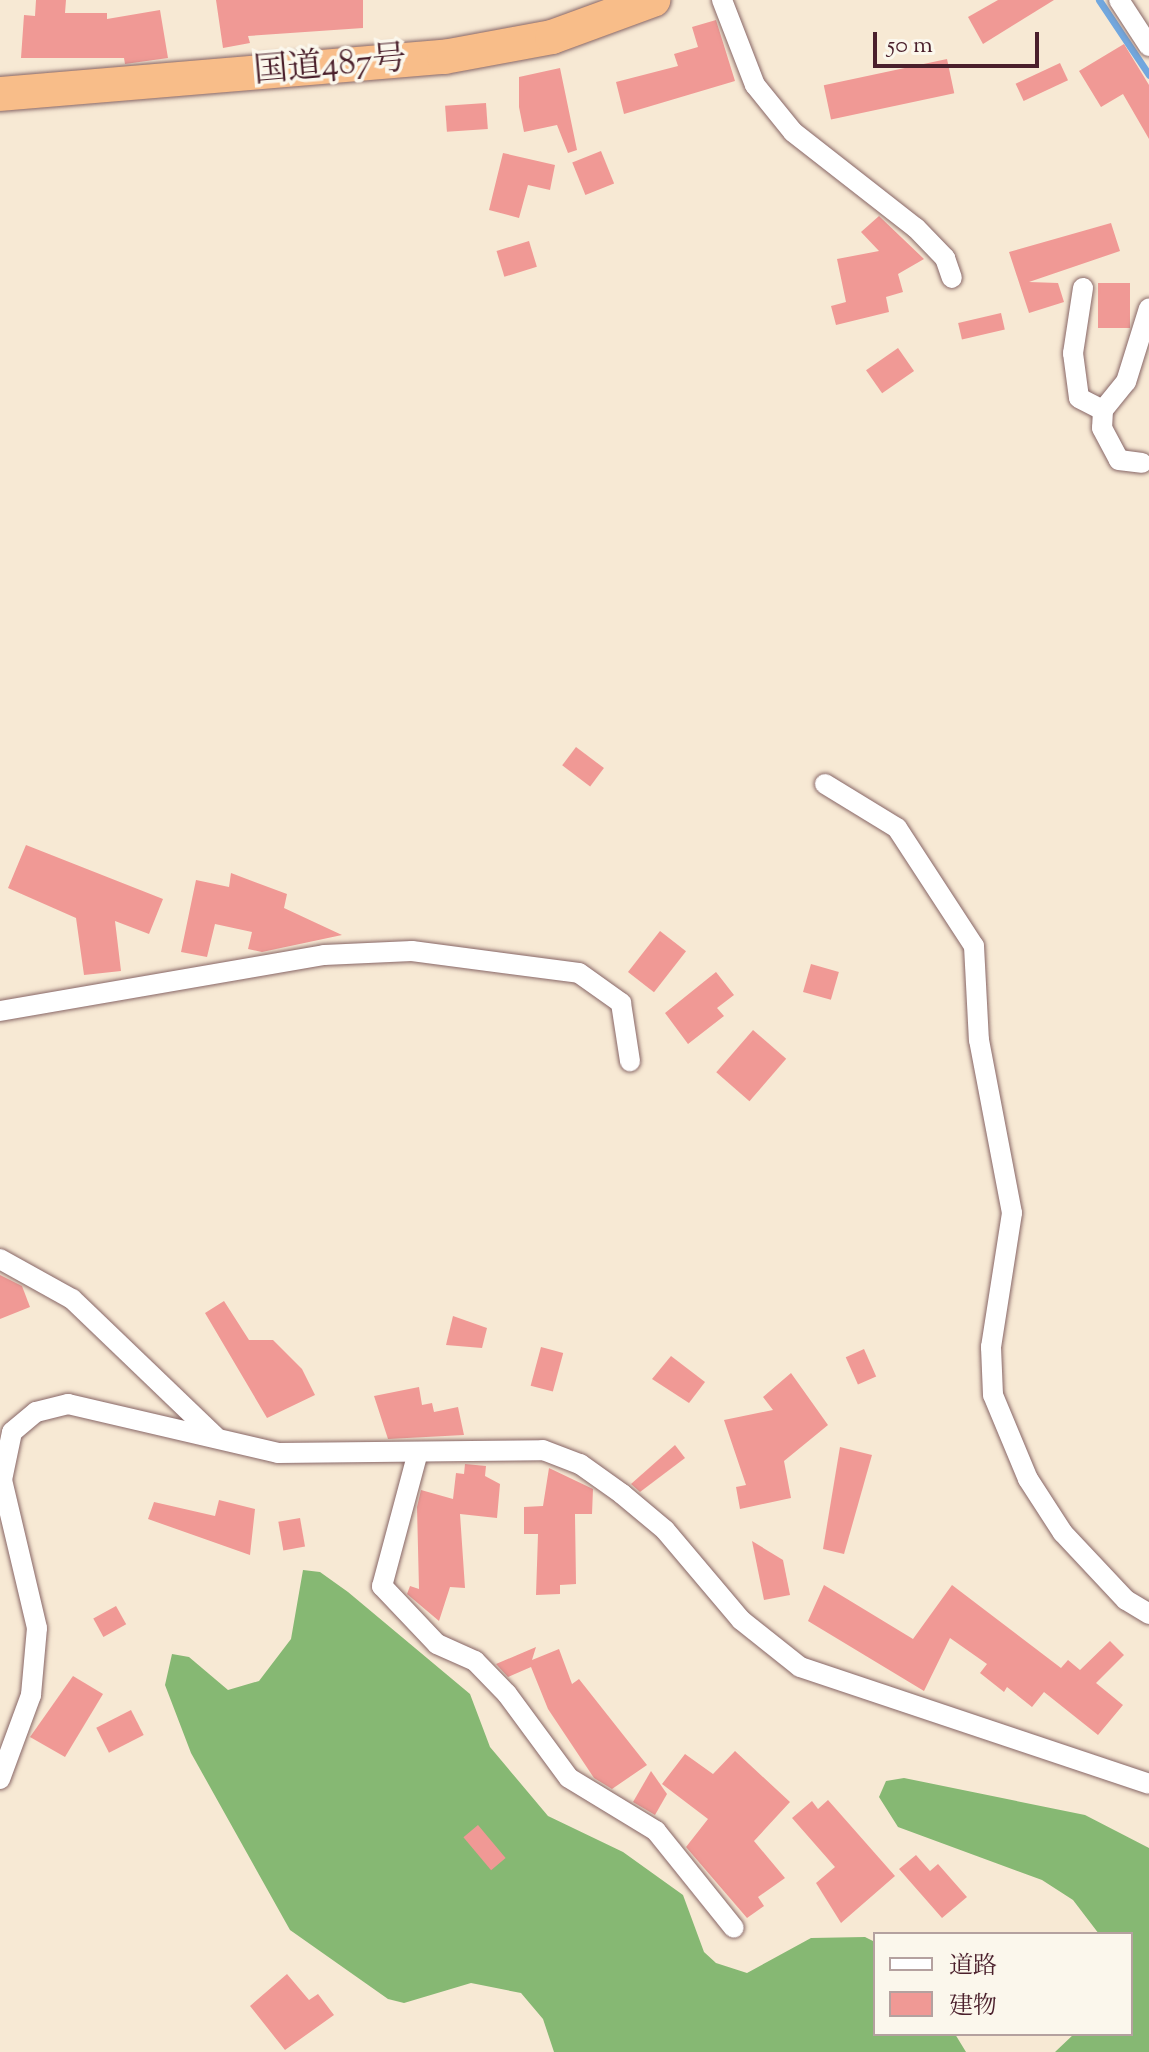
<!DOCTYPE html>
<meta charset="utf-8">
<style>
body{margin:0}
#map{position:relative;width:1149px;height:2052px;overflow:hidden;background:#f7e9d4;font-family:"Sorts Mill Goudy","Noto Serif JP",serif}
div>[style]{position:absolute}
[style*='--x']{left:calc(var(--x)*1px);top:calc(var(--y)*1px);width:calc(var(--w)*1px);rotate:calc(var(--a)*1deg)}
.forest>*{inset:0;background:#86b873}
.stream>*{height:7px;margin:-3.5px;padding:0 3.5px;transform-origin:3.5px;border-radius:3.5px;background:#71a7de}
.building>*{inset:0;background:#f09995;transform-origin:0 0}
.roads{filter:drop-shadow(0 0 2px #876666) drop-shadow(0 0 2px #876666)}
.minor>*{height:20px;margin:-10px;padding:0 10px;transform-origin:10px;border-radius:10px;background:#fff}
.trunk>*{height:34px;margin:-17px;padding:0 17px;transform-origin:17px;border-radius:17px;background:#f8bd89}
span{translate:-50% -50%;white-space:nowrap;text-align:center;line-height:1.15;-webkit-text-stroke:7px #fbf7ec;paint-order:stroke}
.street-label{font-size:34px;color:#4a1f2b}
.legend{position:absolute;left:873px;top:1932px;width:260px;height:104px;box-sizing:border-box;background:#fbf7ec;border:2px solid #b4a19f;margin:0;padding:10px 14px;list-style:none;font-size:24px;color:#4a1f2b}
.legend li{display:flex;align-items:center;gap:16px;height:40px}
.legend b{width:40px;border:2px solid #b4a19f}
.scale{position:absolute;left:873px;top:32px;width:166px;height:36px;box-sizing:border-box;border:4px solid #4a1f2b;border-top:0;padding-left:10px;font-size:24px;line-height:28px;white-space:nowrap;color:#4a1f2b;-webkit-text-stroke:6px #fbf7ec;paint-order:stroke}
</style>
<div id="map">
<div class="forest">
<i style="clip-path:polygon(303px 1570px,320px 1572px,348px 1592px,470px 1694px,490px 1747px,548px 1816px,623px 1852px,683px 1895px,704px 1952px,716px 1963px,747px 1973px,811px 1938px,865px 1937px,875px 1942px,875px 2034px,955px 2034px,966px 2052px,554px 2052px,543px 2019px,521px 1993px,471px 1983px,404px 2003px,388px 1999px,290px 1930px,191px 1753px,165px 1685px,172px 1654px,189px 1657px,228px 1690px,259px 1681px,291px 1639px)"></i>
<i style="clip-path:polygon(904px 1778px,1085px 1815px,1149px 1848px,1149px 2052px,1055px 2052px,1074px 2034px,1131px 2034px,1131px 1934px,1099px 1934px,1073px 1900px,1042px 1880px,898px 1827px,879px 1797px,886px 1781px)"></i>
</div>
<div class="stream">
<i style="--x:1099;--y:0;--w:90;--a:56.3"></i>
</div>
<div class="building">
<i style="clip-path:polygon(36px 0,66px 0,65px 13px,107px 13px,107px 19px,160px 10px,168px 58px,125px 64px,124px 58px,21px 58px,24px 15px,35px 16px)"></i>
<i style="clip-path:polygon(216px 0,363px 0,363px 28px,248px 36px,250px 43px,223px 48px)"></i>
<i style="clip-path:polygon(998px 0,1054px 0,983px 44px,968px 17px)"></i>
<i style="clip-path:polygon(716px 20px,735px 81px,624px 114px,616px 82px,678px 66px,674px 54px,698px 47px,692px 27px)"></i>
<i style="clip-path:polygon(1124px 44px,1149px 85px,1149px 139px,1123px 94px,1101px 107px,1079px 71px)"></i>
<i style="left:947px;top:59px;width:35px;height:126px;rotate:78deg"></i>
<i style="left:1060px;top:63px;width:19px;height:49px;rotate:65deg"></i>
<i style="clip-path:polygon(560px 68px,577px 150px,568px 153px,557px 125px,524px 132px,519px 107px,519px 77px)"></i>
<i style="left:486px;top:103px;width:26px;height:41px;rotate:86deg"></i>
<i style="left:601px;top:151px;width:35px;height:31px;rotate:68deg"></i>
<i style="clip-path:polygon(503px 153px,555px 165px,550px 190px,528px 185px,519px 218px,489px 210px)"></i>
<i style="clip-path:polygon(879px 216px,924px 259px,898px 274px,903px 292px,886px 297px,889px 312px,836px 325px,831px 306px,846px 302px,837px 259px,879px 251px,861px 232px)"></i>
<i style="clip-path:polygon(1111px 223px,1120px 251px,1029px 282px,1058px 283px,1064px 302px,1029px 313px,1009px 252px)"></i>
<i style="left:529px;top:241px;width:27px;height:34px;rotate:73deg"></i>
<i style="left:1098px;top:283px;width:32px;height:45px"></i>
<i style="left:1001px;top:313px;width:17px;height:44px;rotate:77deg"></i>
<i style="left:898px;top:348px;width:28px;height:39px;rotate:55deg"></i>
<i style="left:576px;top:747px;width:35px;height:23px;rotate:37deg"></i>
<i style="clip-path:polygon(26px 845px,163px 899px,149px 934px,115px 921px,121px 971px,84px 975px,76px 918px,8px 888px)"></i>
<i style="clip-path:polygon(231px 873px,287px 894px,284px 908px,342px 935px,262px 952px,248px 949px,252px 932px,215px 924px,207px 957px,181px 952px,196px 880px,229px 887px)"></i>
<i style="left:660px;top:931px;width:33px;height:52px;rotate:38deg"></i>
<i style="left:811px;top:964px;width:29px;height:29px;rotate:16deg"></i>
<i style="clip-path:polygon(716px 972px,734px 995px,717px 1008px,724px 1016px,688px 1044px,665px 1013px)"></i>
<i style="left:753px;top:1030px;width:44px;height:56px;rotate:41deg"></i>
<i style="clip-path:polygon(0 1275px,22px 1286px,30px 1307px,0 1319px)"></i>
<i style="clip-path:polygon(224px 1301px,249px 1340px,273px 1340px,302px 1369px,315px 1395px,267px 1418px,205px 1313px)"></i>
<i style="clip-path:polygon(453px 1316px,487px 1328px,482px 1348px,446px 1345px)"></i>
<i style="left:541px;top:1347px;width:23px;height:40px;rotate:15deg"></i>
<i style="left:864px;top:1349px;width:30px;height:20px;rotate:66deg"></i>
<i style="clip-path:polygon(671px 1356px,705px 1382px,689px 1403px,652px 1379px)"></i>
<i style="clip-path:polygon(791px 1373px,828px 1425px,784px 1461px,791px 1498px,740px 1509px,736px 1487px,746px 1485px,724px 1420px,773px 1410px,763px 1397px)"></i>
<i style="clip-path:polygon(419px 1387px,422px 1405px,432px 1403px,434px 1412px,458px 1407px,464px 1435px,388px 1439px,374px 1396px)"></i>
<i style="clip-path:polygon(675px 1445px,685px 1458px,640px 1492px,631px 1484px)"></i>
<i style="clip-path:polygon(840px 1447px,872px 1455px,844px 1554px,823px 1549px)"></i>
<i style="clip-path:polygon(465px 1464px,486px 1466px,485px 1476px,500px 1484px,497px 1518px,460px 1514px,465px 1588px,450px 1587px,439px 1621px,407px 1594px,410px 1586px,419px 1589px,417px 1507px,421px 1490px,453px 1499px,456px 1473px,464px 1474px)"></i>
<i style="clip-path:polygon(549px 1468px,593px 1489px,592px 1514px,575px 1514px,576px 1584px,560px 1585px,560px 1594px,536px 1595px,538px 1534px,524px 1534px,524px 1507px,543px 1506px)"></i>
<i style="clip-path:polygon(219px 1500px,255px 1509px,250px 1555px,148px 1519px,154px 1502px,215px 1516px)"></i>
<i style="left:300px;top:1518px;width:29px;height:22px;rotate:80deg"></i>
<i style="clip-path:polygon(752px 1541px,783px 1560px,790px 1595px,764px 1600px)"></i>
<i style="clip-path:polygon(824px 1585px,913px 1639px,952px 1585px,1061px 1668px,1068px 1660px,1080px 1670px,1110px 1641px,1124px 1655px,1096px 1683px,1123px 1705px,1098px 1735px,1044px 1692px,1032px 1707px,1007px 1687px,1004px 1692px,980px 1673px,987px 1664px,950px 1638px,924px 1691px,808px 1621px)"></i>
<i style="left:116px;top:1606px;width:21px;height:26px;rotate:61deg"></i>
<i style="clip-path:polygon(536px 1647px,532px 1660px,559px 1649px,572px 1684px,579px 1679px,647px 1765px,612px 1789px,594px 1778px,548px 1709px,531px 1667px,508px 1677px,496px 1664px)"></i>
<i style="clip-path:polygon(73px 1676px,103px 1694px,65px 1757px,30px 1737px)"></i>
<i style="left:131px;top:1710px;width:28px;height:39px;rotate:63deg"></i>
<i style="clip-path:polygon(735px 1751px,790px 1802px,754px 1841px,785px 1878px,758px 1897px,764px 1906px,747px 1918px,686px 1847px,708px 1819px,662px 1784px,685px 1754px,713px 1774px)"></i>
<i style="clip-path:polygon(651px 1771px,667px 1794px,655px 1815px,633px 1802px)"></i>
<i style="clip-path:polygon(828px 1800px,895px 1876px,841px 1923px,816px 1883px,835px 1867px,792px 1818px,812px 1801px,818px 1809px)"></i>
<i style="left:478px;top:1825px;width:43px;height:19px;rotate:50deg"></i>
<i style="clip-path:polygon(916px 1855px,930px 1871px,938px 1864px,967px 1897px,942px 1918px,899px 1869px)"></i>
<i style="clip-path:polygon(287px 1974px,309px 2000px,318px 1994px,334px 2015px,285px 2050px,250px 2006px)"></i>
</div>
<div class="roads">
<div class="minor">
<i style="--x:722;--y:0;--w:91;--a:68.8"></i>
<i style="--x:755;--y:85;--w:60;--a:51"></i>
<i style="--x:793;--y:132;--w:156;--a:38"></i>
<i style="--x:916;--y:228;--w:42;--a:46"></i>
<i style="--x:945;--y:258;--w:21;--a:71"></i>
<i style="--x:1119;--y:0;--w:55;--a:56.9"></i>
<i style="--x:1083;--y:288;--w:66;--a:98.7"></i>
<i style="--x:1073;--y:353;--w:45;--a:82.4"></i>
<i style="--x:1079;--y:398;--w:27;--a:27"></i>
<i style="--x:1103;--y:410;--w:36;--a:-51"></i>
<i style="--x:1126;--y:382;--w:77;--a:-72.7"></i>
<i style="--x:1103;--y:410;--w:18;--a:93"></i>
<i style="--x:1102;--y:428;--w:36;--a:62"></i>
<i style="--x:1119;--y:460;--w:23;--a:7"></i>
<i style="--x:825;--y:784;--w:84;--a:31.4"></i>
<i style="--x:897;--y:828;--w:141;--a:56.9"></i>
<i style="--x:974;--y:946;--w:94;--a:87"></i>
<i style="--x:979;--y:1040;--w:176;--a:79.2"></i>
<i style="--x:1012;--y:1213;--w:136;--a:98.9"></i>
<i style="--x:991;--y:1347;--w:48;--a:87.6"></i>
<i style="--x:993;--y:1395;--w:91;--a:67.4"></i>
<i style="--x:1028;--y:1479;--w:64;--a:57.1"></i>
<i style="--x:1063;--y:1533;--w:92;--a:46.8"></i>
<i style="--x:1126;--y:1600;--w:27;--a:31"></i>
<i style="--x:0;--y:1011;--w:329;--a:-9.8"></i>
<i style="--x:324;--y:955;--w:88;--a:-2.6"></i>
<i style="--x:412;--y:951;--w:168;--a:7.5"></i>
<i style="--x:579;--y:973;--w:52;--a:35.5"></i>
<i style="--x:621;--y:1003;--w:59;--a:81.2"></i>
<i style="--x:0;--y:1259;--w:82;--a:29.1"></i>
<i style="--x:72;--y:1299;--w:198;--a:43.8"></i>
<i style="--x:418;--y:1452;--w:139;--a:105"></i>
<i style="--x:382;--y:1586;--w:80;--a:46.5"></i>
<i style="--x:437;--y:1644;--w:42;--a:24.1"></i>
<i style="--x:475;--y:1661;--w:46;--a:45.9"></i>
<i style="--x:507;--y:1694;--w:104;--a:53.6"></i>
<i style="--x:569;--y:1778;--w:102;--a:31.3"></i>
<i style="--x:656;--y:1831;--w:124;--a:51.2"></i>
<i style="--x:0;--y:1779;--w:90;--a:-69.7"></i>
<i style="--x:31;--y:1695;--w:67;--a:-84.9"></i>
<i style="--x:37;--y:1628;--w:152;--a:-103.3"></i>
<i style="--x:2;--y:1480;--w:49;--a:-78.2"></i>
<i style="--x:12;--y:1432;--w:31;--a:-40"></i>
<i style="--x:36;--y:1412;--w:33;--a:-14"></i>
<i style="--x:68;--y:1404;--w:216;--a:13.1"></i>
<i style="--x:278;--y:1453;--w:265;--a:-0.6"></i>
<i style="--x:543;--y:1450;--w:40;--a:21"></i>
<i style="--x:580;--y:1464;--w:52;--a:35.5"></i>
<i style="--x:622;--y:1494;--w:56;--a:39.9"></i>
<i style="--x:665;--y:1530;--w:118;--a:49.8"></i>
<i style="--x:741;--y:1620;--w:75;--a:38.5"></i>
<i style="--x:800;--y:1667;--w:368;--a:18.5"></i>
</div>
<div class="trunk">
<i style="--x:0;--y:94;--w:446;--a:-4.8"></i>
<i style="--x:444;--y:57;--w:110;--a:-10.5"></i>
<i style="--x:552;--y:37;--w:108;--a:-20.1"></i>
</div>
</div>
<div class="street-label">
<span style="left:330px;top:66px;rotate:-5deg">国道487号</span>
</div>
<ul class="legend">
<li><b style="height:10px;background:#fff"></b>道路</li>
<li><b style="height:22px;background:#f09995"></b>建物</li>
</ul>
<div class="scale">50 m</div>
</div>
